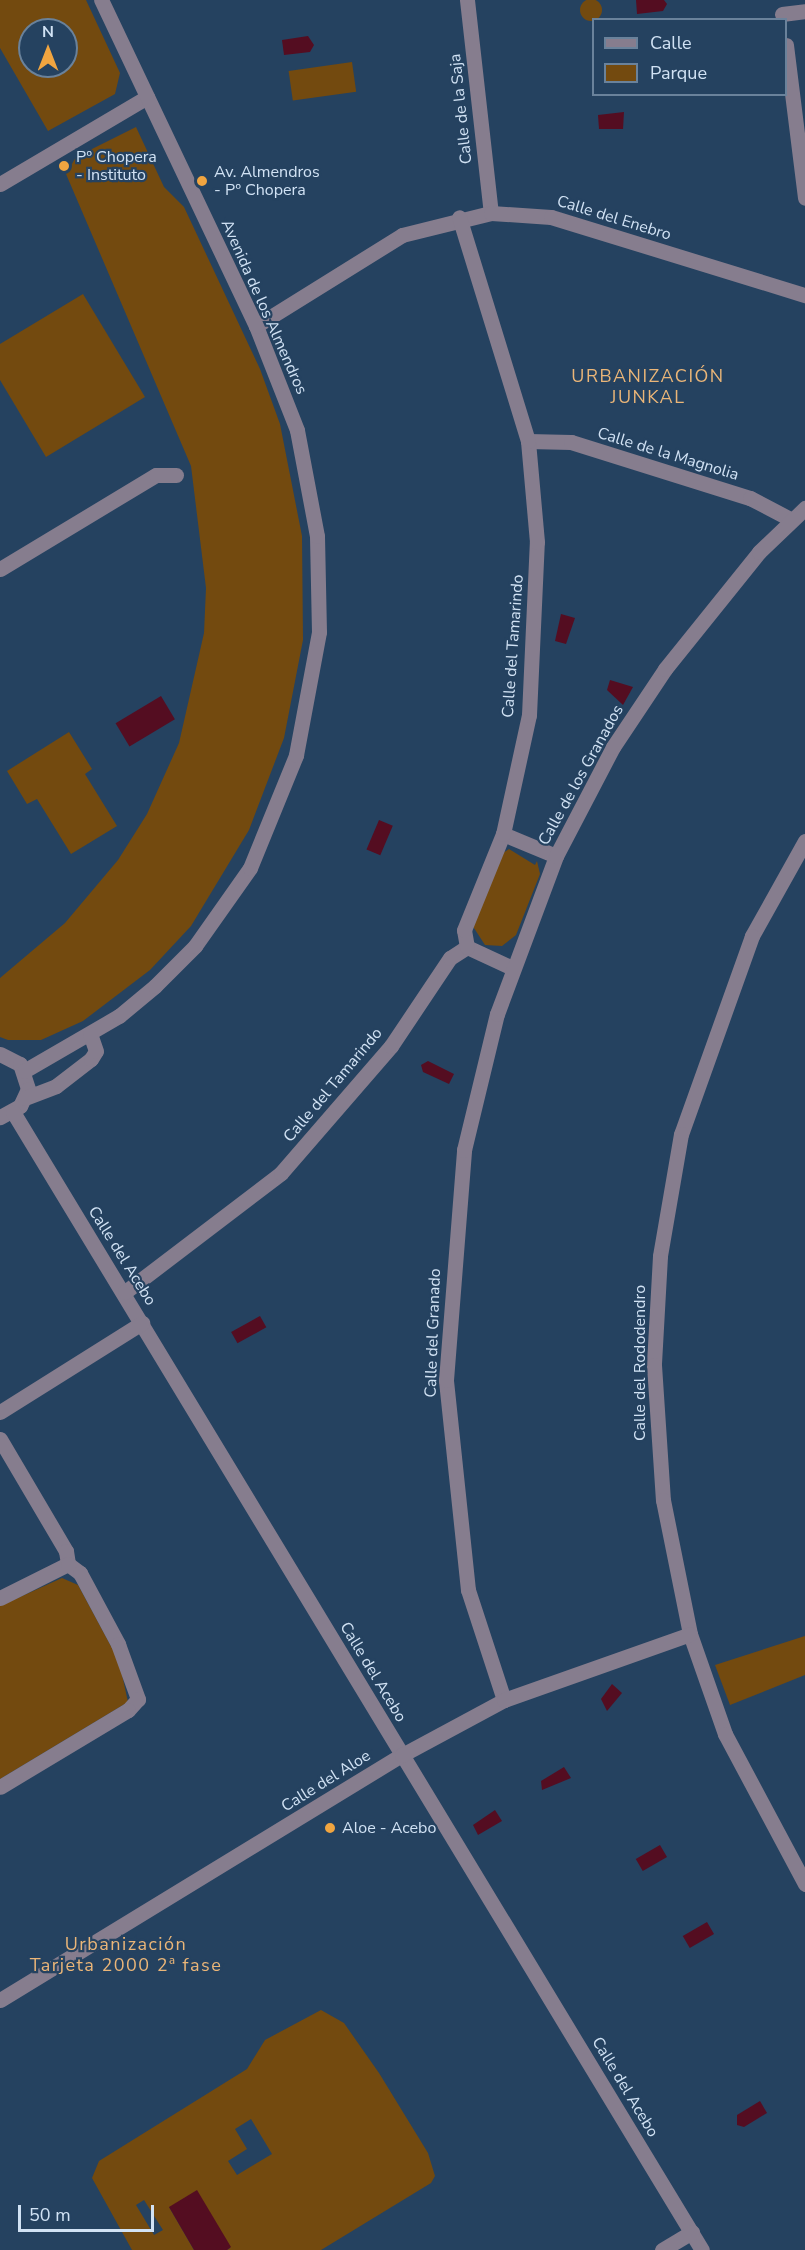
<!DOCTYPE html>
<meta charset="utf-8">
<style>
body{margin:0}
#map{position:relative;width:805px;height:2250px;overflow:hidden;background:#254260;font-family:"Nunito Sans",sans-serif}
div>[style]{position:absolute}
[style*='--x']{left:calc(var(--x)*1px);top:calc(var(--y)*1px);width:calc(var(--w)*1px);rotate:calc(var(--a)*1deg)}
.green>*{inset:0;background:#734a0f;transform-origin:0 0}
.round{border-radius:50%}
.water>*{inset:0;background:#540d21;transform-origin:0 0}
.minor>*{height:15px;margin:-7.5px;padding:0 7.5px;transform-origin:7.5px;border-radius:7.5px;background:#867d8e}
.dots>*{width:16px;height:16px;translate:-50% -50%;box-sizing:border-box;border:3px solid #254260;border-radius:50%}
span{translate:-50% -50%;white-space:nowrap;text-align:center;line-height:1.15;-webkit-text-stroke:4.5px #254260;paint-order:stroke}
.street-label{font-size:16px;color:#d1e2f4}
.poi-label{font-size:16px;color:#d1e2f4}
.left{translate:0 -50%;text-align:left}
.neighbourhood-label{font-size:18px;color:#ebb678;letter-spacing:1.5px}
.legend{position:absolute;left:592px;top:18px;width:195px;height:78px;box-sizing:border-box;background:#254260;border:2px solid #6a829b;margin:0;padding:8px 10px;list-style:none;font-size:18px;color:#d1e2f4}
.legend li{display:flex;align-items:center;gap:12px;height:30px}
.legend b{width:30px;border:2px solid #6a829b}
.north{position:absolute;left:18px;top:18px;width:60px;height:60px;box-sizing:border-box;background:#254260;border:2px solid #6a829b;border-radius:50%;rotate:0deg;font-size:16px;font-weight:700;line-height:24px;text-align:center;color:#d1e2f4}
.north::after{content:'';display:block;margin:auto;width:21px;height:27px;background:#f1a540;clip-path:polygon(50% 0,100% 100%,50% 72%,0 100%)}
.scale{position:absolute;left:18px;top:2205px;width:136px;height:27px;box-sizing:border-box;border:3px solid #d1e2f4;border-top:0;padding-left:8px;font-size:18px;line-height:21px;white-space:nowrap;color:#d1e2f4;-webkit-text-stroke:4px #254260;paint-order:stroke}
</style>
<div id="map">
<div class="green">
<i class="round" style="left:580px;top:-1px;width:22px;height:22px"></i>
<i style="clip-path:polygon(evenodd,0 0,86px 0,120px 73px,115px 94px,48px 131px,0 48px,0 0,30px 30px,66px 30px,66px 66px,30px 66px,30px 30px)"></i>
<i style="left:352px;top:62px;width:30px;height:64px;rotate:82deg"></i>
<i style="clip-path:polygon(136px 127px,164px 187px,184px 207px,260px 369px,280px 424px,302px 536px,303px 640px,284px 738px,249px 830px,191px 926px,150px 970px,83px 1021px,41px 1040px,8px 1040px,0 1037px,0 978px,65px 923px,118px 860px,147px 814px,179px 743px,204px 633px,206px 588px,191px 466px,66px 174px,76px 157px)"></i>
<i style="clip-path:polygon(83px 294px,145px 397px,46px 457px,0 380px,0 344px)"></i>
<i style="clip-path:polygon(69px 732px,92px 769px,85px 774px,117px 826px,71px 854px,37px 799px,27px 804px,7px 771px)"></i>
<i style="clip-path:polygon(509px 849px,535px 865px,537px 861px,540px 874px,516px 935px,502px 946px,485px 945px,472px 925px,500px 855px)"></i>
<i style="clip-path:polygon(62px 1578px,78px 1585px,119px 1661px,128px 1702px,0 1779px,0 1606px)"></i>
<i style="clip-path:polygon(805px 1636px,805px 1675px,730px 1705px,715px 1665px)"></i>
<i style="clip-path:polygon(evenodd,321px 2010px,344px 2023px,379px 2073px,428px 2153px,435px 2176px,431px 2183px,321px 2250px,227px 2250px,230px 2248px,169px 2207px,194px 2250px,132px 2250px,92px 2178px,99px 2161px,247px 2069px,265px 2040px,321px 2010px,251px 2119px,272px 2154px,237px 2175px,228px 2161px,247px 2149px,235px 2129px,251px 2119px,321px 2010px,144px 2200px,163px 2230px,154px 2235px,136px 2205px,144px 2200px)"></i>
</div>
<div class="water">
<i style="clip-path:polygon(636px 0,664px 0,667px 4px,663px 11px,637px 14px)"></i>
<i style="clip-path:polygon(308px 36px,314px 45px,310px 52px,284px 55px,282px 40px)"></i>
<i style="clip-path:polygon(624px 112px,623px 129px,599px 129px,598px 115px)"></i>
<i style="clip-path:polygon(561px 614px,575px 618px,566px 644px,555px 641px)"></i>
<i style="clip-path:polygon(610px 680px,633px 687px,623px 705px,607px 690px)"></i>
<i style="left:161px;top:696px;width:27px;height:53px;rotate:59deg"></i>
<i style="left:379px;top:820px;width:15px;height:32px;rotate:23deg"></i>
<i style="clip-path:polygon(428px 1061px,454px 1074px,449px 1084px,423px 1072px,421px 1065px)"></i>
<i style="left:260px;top:1316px;width:13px;height:33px;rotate:61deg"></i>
<i style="clip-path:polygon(612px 1684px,622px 1693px,607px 1711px,601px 1699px)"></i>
<i style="clip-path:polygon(564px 1767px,571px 1778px,542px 1790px,541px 1781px)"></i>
<i style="clip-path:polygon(495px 1810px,502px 1821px,478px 1835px,473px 1825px)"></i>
<i style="left:660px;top:1845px;width:14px;height:28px;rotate:60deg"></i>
<i style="left:707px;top:1922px;width:14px;height:28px;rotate:60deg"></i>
<i style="clip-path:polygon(760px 2101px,767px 2113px,744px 2127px,737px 2125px,737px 2115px)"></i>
<i style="clip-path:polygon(197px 2190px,231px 2247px,227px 2250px,194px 2250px,169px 2207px)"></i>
</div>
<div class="minor">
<i style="--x:467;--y:0;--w:214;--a:83.6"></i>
<i style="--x:782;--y:14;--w:23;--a:-7"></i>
<i style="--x:786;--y:45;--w:154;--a:82.9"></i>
<i style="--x:0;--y:184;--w:171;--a:-30.6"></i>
<i style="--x:256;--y:326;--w:172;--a:-31.9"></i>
<i style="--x:402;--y:235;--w:92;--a:-13.9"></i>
<i style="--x:491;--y:213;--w:60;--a:3.8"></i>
<i style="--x:551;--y:217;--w:266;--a:17.1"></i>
<i style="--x:528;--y:441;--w:43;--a:1.3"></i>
<i style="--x:571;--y:442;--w:188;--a:17.4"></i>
<i style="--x:750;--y:498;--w:47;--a:27.6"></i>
<i style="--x:0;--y:569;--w:182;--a:-31.1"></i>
<i style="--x:156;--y:475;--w:20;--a:0"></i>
<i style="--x:503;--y:834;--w:57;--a:22.5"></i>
<i style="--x:805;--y:841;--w:109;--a:119.2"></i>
<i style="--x:752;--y:936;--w:210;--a:109.7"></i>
<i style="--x:681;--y:1134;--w:124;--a:99.8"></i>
<i style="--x:660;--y:1256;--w:109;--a:93.2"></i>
<i style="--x:654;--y:1365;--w:135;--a:86.2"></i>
<i style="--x:663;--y:1500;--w:137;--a:78.6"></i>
<i style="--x:690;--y:1634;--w:106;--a:70.7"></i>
<i style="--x:725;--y:1734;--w:170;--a:61.9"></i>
<i style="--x:467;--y:947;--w:47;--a:24.9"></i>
<i style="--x:0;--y:1054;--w:22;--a:27"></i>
<i style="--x:20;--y:1064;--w:26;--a:72"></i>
<i style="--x:28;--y:1089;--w:19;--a:115"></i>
<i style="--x:20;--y:1106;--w:23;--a:151"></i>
<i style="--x:24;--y:1071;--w:110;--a:-30.1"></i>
<i style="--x:119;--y:1016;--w:47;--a:-39.8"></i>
<i style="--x:155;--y:986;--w:57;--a:-45"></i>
<i style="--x:195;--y:946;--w:95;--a:-54.8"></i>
<i style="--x:250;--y:868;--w:122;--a:-67.8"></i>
<i style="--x:296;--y:755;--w:125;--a:-79.4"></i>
<i style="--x:319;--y:632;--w:96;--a:-91.2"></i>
<i style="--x:317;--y:536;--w:108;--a:-100.7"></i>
<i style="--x:297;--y:430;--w:112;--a:-111.5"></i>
<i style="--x:256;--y:326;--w:361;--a:-115.4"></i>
<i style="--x:25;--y:1098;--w:33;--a:-21"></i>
<i style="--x:56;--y:1086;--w:44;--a:-37.6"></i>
<i style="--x:91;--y:1059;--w:9;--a:-58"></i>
<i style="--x:96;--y:1051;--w:18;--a:-109"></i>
<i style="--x:13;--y:1112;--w:1330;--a:58.81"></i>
<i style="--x:125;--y:1292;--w:196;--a:-37.3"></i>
<i style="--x:281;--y:1173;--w:168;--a:-49.1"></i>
<i style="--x:391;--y:1046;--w:106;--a:-56.2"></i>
<i style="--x:450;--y:958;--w:20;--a:-33"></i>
<i style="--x:467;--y:947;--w:17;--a:-100"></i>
<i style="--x:464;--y:930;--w:104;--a:-67.9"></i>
<i style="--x:503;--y:834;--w:122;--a:-77.7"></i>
<i style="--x:529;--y:715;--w:173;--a:-87.4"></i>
<i style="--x:537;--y:542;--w:101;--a:-95.1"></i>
<i style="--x:528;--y:441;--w:234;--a:-107.1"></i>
<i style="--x:0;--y:1412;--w:168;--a:-32.1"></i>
<i style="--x:0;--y:1439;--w:130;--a:59.5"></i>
<i style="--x:66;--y:1551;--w:13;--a:81"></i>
<i style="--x:0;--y:1598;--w:76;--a:-26.6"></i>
<i style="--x:68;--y:1564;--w:15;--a:37"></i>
<i style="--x:80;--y:1573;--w:81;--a:61.8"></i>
<i style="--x:118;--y:1644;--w:59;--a:70"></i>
<i style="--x:138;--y:1699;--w:15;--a:132"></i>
<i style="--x:128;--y:1710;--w:149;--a:149"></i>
<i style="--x:504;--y:1700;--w:116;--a:-108.1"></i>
<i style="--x:468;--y:1590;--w:211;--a:-96"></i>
<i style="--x:446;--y:1380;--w:231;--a:-85.5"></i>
<i style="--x:464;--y:1150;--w:140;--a:-76.4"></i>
<i style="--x:497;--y:1014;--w:169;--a:-69.5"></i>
<i style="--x:556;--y:856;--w:123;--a:-62.4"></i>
<i style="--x:613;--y:747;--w:94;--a:-56.3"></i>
<i style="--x:665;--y:669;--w:150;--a:-51.2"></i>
<i style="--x:759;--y:552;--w:64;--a:-43.7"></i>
<i style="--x:0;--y:2000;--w:471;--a:-31.4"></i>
<i style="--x:402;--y:1755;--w:116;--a:-28.3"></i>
<i style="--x:504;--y:1700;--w:197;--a:-19.5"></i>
<i style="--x:662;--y:2250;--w:35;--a:-31"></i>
</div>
<div class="dots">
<i style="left:64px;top:166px;background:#f1a540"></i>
<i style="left:202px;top:181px;background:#f1a540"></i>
<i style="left:330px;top:1828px;background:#f1a540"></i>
</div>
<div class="street-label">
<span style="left:461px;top:109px;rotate:-96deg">Calle de la Saja</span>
<span style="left:614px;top:218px;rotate:17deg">Calle del Enebro</span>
<span style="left:264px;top:307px;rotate:66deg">Avenida de los Almendros</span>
<span style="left:668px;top:454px;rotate:17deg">Calle de la Magnolia</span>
<span style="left:513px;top:646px;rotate:-86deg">Calle del Tamarindo</span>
<span style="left:581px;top:775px;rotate:-61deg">Calle de los Granados</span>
<span style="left:333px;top:1085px;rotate:-50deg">Calle del Tamarindo</span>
<span style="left:122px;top:1256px;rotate:58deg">Calle del Acebo</span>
<span style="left:433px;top:1333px;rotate:-88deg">Calle del Granado</span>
<span style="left:640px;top:1363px;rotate:-90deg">Calle del Rododendro</span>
<span style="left:373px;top:1672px;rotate:59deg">Calle del Acebo</span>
<span style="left:326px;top:1781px;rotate:-32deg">Calle del Aloe</span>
<span style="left:625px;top:2087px;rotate:59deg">Calle del Acebo</span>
</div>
<div class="poi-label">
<span class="left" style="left:76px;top:166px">Pº Chopera<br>- Instituto</span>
<span class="left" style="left:214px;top:181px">Av. Almendros<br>- Pº Chopera</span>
<span class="left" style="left:342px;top:1828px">Aloe - Acebo</span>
</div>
<div class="neighbourhood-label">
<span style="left:648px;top:387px">URBANIZACIÓN<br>JUNKAL</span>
<span style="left:126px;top:1955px">Urbanización<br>Tarjeta 2000 2ª fase</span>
</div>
<ul class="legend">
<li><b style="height:8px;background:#867d8e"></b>Calle</li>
<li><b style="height:16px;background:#734a0f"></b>Parque</li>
</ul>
<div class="north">N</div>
<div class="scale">50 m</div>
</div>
